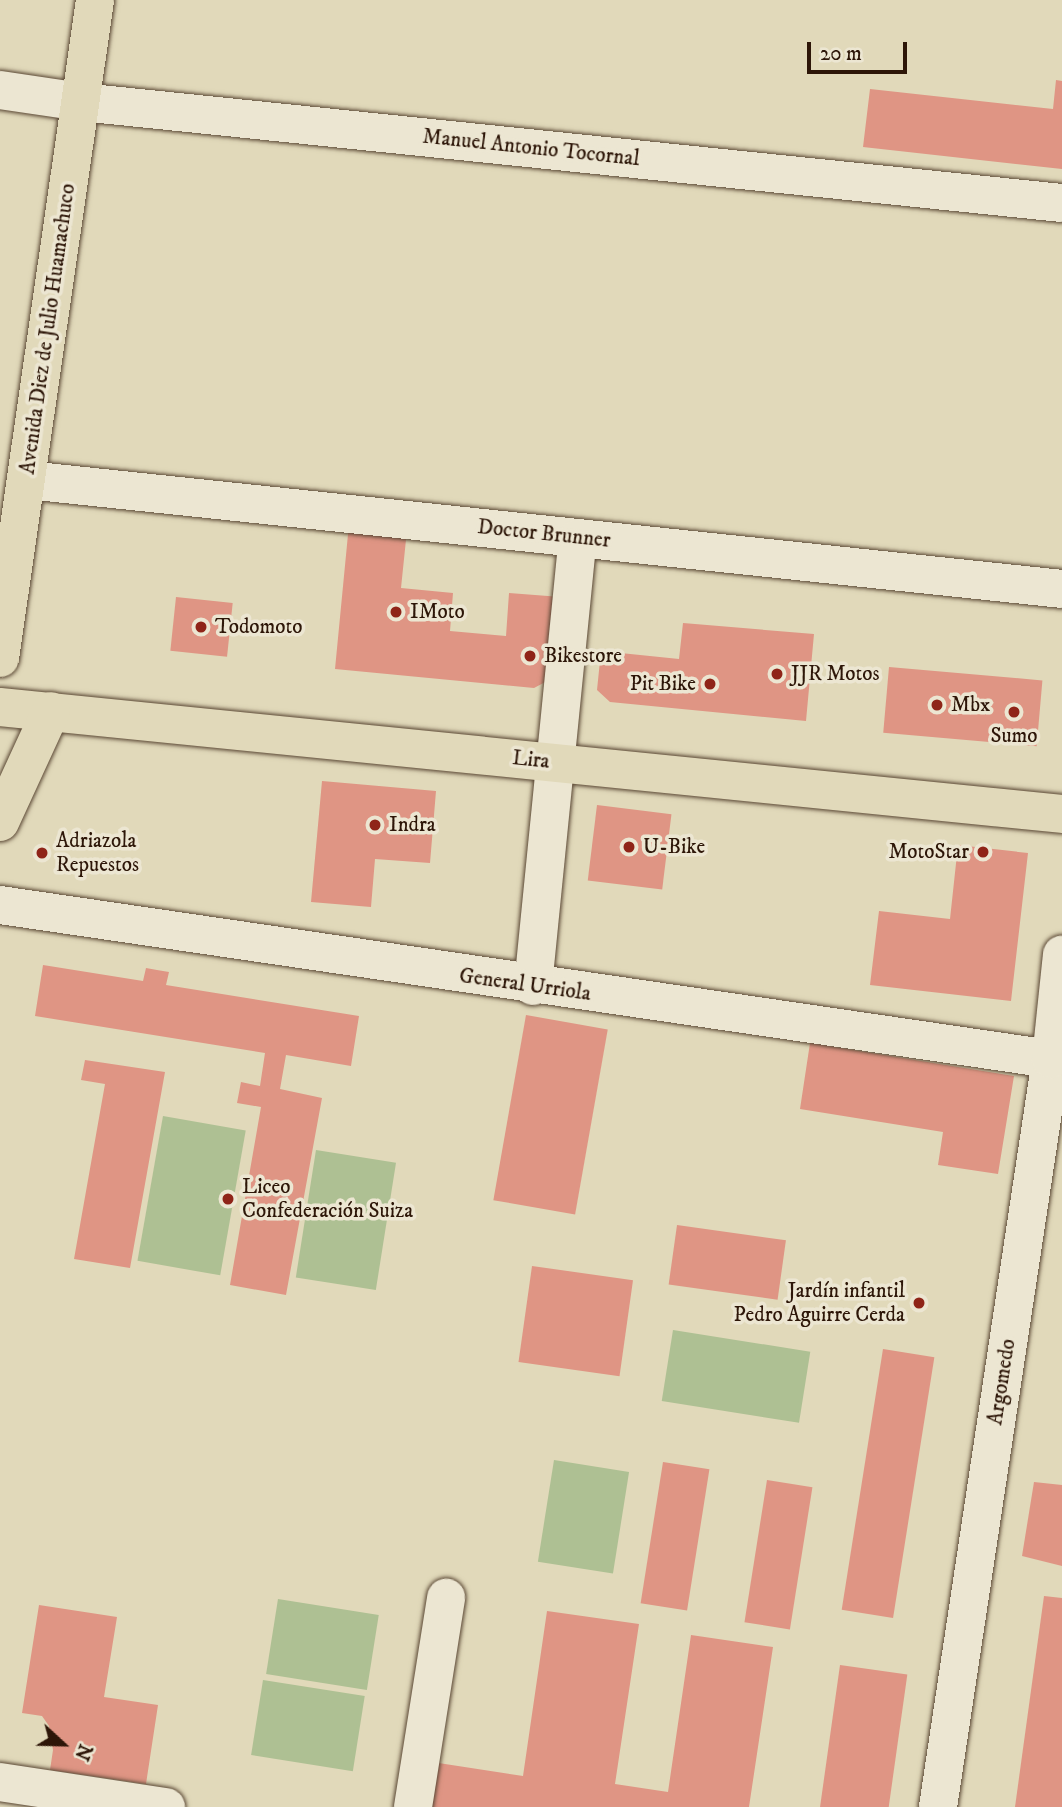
<!DOCTYPE html>
<meta charset="utf-8">
<style>
body{margin:0}
#map{position:relative;width:1062px;height:1807px;overflow:hidden;background:#e1d9ba;font-family:"IM FELL DW Pica",serif}
div>[style]{position:absolute}
[style*='--x']{left:calc(var(--x)*1px);top:calc(var(--y)*1px);width:calc(var(--w)*1px);rotate:calc(var(--a)*1deg)}
.green>*{inset:0;background:#aec093;transform-origin:0 0}
.building>*{inset:0;background:#df9584;transform-origin:0 0}
.roads{filter:drop-shadow(0 0 2px #5a4734) drop-shadow(0 0 2px #5a4734)}
.minor>*{height:38px;margin:-19px;padding:0 19px;transform-origin:19px;border-radius:19px;background:#ece6d2}
.major>*{height:38px;margin:-19px;padding:0 19px;transform-origin:19px;border-radius:19px;background:#e1d9ba}
.dots>*{width:19px;height:19px;translate:-50% -50%;box-sizing:border-box;border:4px solid #ece6d2;border-radius:50%}
span{translate:-50% -50%;white-space:nowrap;text-align:center;line-height:1.15;-webkit-text-stroke:7px #ece6d2;paint-order:stroke}
.street-label{font-size:21px;color:#2d1608}
.poi-label{font-size:21px;color:#2d1608}
.left{translate:0 -50%;text-align:left}
.right{translate:-100% -50%;text-align:right}
.north{position:absolute;left:28px;top:1709px;width:70px;height:70px;-webkit-text-stroke:5px #ece6d2;paint-order:stroke;rotate:112deg;font-size:19px;font-weight:700;line-height:28px;text-align:center;color:#2d1608}
.north::after{content:'';display:block;margin:auto;width:24px;height:32px;background:#2d1608;clip-path:polygon(50% 0,100% 100%,50% 72%,0 100%)}
.scale{position:absolute;left:807px;top:42px;width:100px;height:32px;box-sizing:border-box;border:4px solid #2d1608;border-top:0;padding-left:9px;font-size:21px;line-height:24px;white-space:nowrap;color:#2d1608;-webkit-text-stroke:5px #ece6d2;paint-order:stroke}
</style>
<div id="map">
<div class="green">
<i style="left:163px;top:1116px;width:84px;height:147px;rotate:10deg"></i>
<i style="left:316px;top:1150px;width:81px;height:129px;rotate:9deg"></i>
<i style="left:673px;top:1330px;width:139px;height:72px;rotate:9deg"></i>
<i style="left:554px;top:1460px;width:76px;height:103px;rotate:9deg"></i>
<i style="left:278px;top:1599px;width:102px;height:76px;rotate:9deg"></i>
<i style="left:263px;top:1680px;width:103px;height:76px;rotate:9deg"></i>
</div>
<div class="building">
<i style="clip-path:polygon(1056px 80px,1062px 81px,1062px 169px,863px 147px,870px 89px,1053px 109px)"></i>
<i style="clip-path:polygon(349px 524px,407px 530px,401px 588px,453px 593px,450px 631px,506px 636px,509px 593px,561px 597px,555px 677px,534px 688px,335px 669px)"></i>
<i style="left:176px;top:597px;width:57px;height:54px;rotate:6deg"></i>
<i style="clip-path:polygon(683px 623px,814px 634px,806px 721px,610px 702px,597px 690px,601px 651px,679px 659px)"></i>
<i style="left:889px;top:667px;width:154px;height:66px;rotate:5deg"></i>
<i style="clip-path:polygon(322px 781px,436px 791px,430px 863px,375px 859px,371px 907px,311px 902px)"></i>
<i style="left:597px;top:805px;width:75px;height:76px;rotate:7deg"></i>
<i style="clip-path:polygon(958px 845px,1028px 853px,1011px 1001px,870px 985px,879px 911px,950px 919px)"></i>
<i style="clip-path:polygon(43px 965px,143px 981px,146px 968px,157px 970px,169px 972px,166px 985px,359px 1016px,351px 1066px,286px 1055px,280px 1089px,322px 1098px,286px 1295px,230px 1285px,261px 1107px,237px 1103px,241px 1082px,260px 1086px,265px 1053px,35px 1016px)"></i>
<i style="left:526px;top:1015px;width:83px;height:188px;rotate:10deg"></i>
<i style="clip-path:polygon(810px 1043px,1014px 1076px,998px 1174px,938px 1165px,943px 1132px,800px 1109px)"></i>
<i style="clip-path:polygon(85px 1060px,165px 1072px,130px 1268px,74px 1259px,105px 1084px,81px 1080px)"></i>
<i style="left:677px;top:1225px;width:110px;height:60px;rotate:8deg"></i>
<i style="left:532px;top:1266px;width:102px;height:97px;rotate:8deg"></i>
<i style="left:883px;top:1349px;width:52px;height:264px;rotate:9deg"></i>
<i style="left:663px;top:1462px;width:47px;height:143px;rotate:9deg"></i>
<i style="left:767px;top:1480px;width:46px;height:144px;rotate:9deg"></i>
<i style="clip-path:polygon(1034px 1482px,1062px 1485px,1062px 1566px,1022px 1556px)"></i>
<i style="clip-path:polygon(1044px 1596px,1062px 1598px,1062px 1807px,1015px 1807px)"></i>
<i style="clip-path:polygon(39px 1605px,117px 1617px,104px 1697px,158px 1705px,146px 1784px,50px 1770px,53px 1750px,49px 1726px,42px 1716px,22px 1713px)"></i>
<i style="clip-path:polygon(547px 1611px,639px 1624px,615px 1784px,668px 1792px,691px 1635px,773px 1647px,749px 1807px,425px 1807px,432px 1762px,523px 1776px)"></i>
<i style="left:840px;top:1665px;width:68px;height:144px;rotate:8deg"></i>
</div>
<div class="roads">
<div class="minor">
<i style="--x:0;--y:90;--w:82;--a:8.4"></i>
<i style="--x:81;--y:102;--w:986;--a:5.88"></i>
<i style="--x:27;--y:480;--w:1041;--a:6.01"></i>
<i style="--x:0;--y:905;--w:1062;--a:8.34"></i>
<i style="--x:533;--y:986;--w:450;--a:-84.3"></i>
<i style="--x:0;--y:1782;--w:168;--a:8.6"></i>
<i style="--x:413;--y:1807;--w:212;--a:-81"></i>
<i style="--x:938;--y:1807;--w:756;--a:-81.41"></i>
<i style="--x:1051;--y:1059;--w:105;--a:-84"></i>
</div>
<div class="major">
<i style="--x:0;--y:658;--w:665;--a:-81.78"></i>
<i style="--x:0;--y:707;--w:1067;--a:5.75"></i>
<i style="--x:0;--y:822;--w:122;--a:-65.3"></i>
</div>
</div>
<div class="dots">
<i style="left:396px;top:612px;background:#8f2418"></i>
<i style="left:201px;top:627px;background:#8f2418"></i>
<i style="left:530px;top:656px;background:#8f2418"></i>
<i style="left:777px;top:674px;background:#8f2418"></i>
<i style="left:710px;top:684px;background:#8f2418"></i>
<i style="left:937px;top:705px;background:#8f2418"></i>
<i style="left:1014px;top:712px;background:#8f2418"></i>
<i style="left:375px;top:825px;background:#8f2418"></i>
<i style="left:629px;top:847px;background:#8f2418"></i>
<i style="left:983px;top:852px;background:#8f2418"></i>
<i style="left:42px;top:853px;background:#8f2418"></i>
<i style="left:228px;top:1199px;background:#8f2418"></i>
<i style="left:919px;top:1303px;background:#8f2418"></i>
</div>
<div class="street-label">
<span style="left:531px;top:148px;rotate:6deg">Manuel Antonio Tocornal</span>
<span style="left:48px;top:329px;rotate:-82deg">Avenida Diez de Julio Huamachuco</span>
<span style="left:544px;top:534px;rotate:6deg">Doctor Brunner</span>
<span style="left:531px;top:760px;rotate:6deg">Lira</span>
<span style="left:525px;top:985px;rotate:8deg">General Urriola</span>
<span style="left:1002px;top:1382px;rotate:-81deg">Argomedo</span>
</div>
<div class="poi-label">
<span class="left" style="left:410px;top:612px">IMoto</span>
<span class="left" style="left:215px;top:627px">Todomoto</span>
<span class="left" style="left:544px;top:656px">Bikestore</span>
<span class="left" style="left:791px;top:674px">JJR Motos</span>
<span class="right" style="left:696px;top:684px">Pit Bike</span>
<span class="left" style="left:951px;top:705px">Mbx</span>
<span style="left:1014px;top:736px">Sumo</span>
<span class="left" style="left:389px;top:825px">Indra</span>
<span class="left" style="left:56px;top:853px">Adriazola<br>Repuestos</span>
<span class="left" style="left:643px;top:847px">U-Bike</span>
<span class="right" style="left:969px;top:852px">MotoStar</span>
<span class="left" style="left:242px;top:1199px">Liceo<br>Confederación Suiza</span>
<span class="right" style="left:905px;top:1303px">Jardín infantil<br>Pedro Aguirre Cerda</span>
</div>
<div class="north">N</div>
<div class="scale">20 m</div>
</div>
